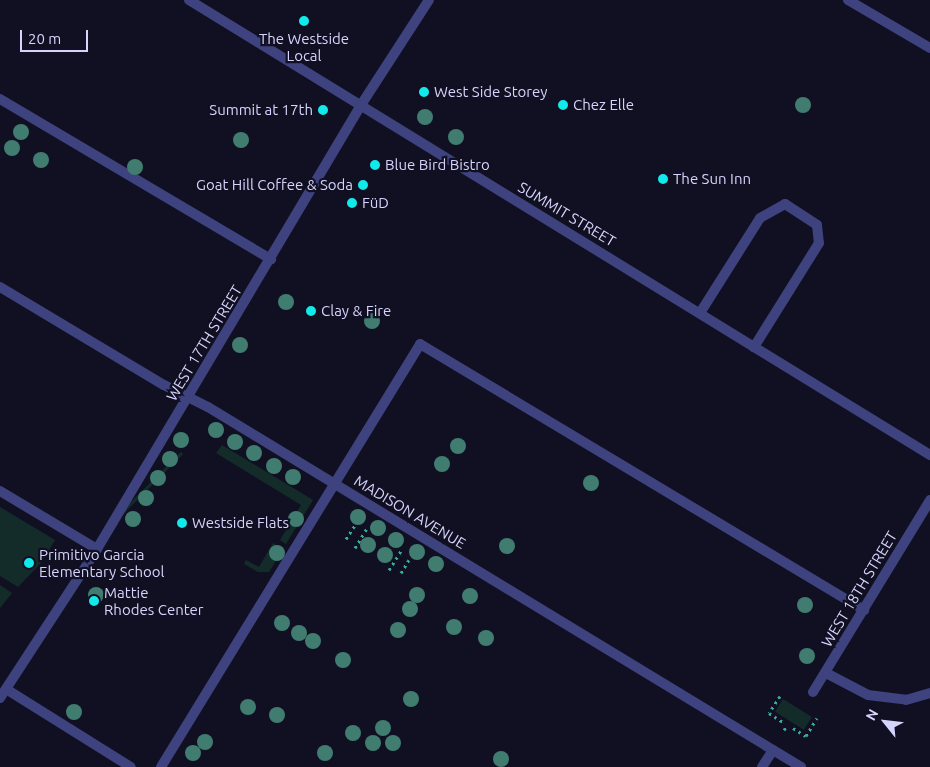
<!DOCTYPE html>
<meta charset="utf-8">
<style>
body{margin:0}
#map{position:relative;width:930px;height:767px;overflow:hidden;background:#111022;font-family:Ubuntu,sans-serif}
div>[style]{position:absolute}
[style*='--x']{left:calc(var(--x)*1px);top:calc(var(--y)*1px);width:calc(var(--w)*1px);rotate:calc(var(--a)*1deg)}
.green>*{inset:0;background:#132c29;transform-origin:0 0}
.path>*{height:3px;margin-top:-1.5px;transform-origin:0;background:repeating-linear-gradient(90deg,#38ac9a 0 2.5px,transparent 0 6.5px)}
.lane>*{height:10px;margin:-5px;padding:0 5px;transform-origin:5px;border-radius:5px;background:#3e427e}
.street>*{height:10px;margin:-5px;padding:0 5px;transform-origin:5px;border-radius:5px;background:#3e427e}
.trees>*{width:16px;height:16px;margin:-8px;border-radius:50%;background:#407d70}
.dots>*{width:14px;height:14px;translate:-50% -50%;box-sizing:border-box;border:2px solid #111022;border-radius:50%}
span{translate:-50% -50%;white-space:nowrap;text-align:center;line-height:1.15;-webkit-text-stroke:4.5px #111022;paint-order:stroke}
.poi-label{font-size:15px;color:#d5d4fc}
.left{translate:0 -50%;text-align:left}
.right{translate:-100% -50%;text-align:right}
.street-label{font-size:15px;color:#d5d4fc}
.north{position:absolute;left:860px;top:697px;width:50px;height:50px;-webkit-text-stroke:4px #111022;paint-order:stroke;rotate:299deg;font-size:14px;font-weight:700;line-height:20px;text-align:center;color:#d5d4fc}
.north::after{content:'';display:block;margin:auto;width:18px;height:22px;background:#d5d4fc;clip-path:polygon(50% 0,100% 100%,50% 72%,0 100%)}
.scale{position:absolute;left:20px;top:30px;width:68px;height:22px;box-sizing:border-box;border:2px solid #d5d4fc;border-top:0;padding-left:6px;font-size:15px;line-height:18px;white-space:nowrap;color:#d5d4fc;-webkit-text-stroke:4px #111022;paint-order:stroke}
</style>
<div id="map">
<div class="green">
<i style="clip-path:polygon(222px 445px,313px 500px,286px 544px,280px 540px,301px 505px,216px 453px)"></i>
<i style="left:181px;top:452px;width:3px;height:95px;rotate:45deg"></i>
<i style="clip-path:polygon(0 507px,55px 540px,41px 563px,18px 587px,0 576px)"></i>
<i style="clip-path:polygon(273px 543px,283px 549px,269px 572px,258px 572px,244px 564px,246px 560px,259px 567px)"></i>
<i style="clip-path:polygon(0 585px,12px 593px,0 608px)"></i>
<i style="left:783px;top:699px;width:34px;height:15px;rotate:32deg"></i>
</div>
<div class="path">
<i style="--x:346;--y:539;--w:20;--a:-57"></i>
<i style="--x:355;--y:548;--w:23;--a:-59"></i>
<i style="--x:389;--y:570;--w:25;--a:-58"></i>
<i style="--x:401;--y:573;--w:21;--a:-59"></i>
<i style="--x:780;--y:696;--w:20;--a:123"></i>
<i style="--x:769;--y:713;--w:17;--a:33"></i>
<i style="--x:793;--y:728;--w:15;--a:32"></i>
<i style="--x:806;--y:736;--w:21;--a:-59"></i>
<i style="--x:784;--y:730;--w:4;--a:-56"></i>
</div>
<div class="lane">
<i style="--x:0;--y:99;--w:315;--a:30.6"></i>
<i style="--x:700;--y:313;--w:112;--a:-57.7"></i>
<i style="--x:760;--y:218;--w:29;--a:-29"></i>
<i style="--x:785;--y:204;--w:38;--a:33"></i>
<i style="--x:817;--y:225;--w:18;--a:84"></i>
<i style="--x:819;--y:243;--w:123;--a:122"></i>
<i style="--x:0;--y:491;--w:113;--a:30.9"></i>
<i style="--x:826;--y:673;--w:47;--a:27.6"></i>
<i style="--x:868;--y:695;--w:38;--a:7"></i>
<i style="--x:906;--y:700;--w:25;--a:-16"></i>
<i style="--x:161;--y:767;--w:496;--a:-58.5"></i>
<i style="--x:420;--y:344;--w:518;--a:30.93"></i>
</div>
<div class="street">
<i style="--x:189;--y:0;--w:870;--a:31.55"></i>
<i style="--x:848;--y:0;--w:95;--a:30.3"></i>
<i style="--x:0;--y:287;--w:191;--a:30.9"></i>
<i style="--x:164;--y:385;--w:49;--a:26.6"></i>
<i style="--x:208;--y:407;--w:694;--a:31.26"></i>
<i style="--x:6;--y:689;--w:147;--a:32"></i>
<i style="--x:813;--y:692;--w:225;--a:-58.6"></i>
<i style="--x:0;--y:698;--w:178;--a:-56.9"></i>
<i style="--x:97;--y:549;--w:517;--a:-59.26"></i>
<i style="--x:361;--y:105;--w:125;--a:-57.1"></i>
<i style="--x:762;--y:767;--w:20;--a:-57"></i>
</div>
<div class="trees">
<i style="left:803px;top:105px"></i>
<i style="left:425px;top:117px"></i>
<i style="left:21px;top:132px"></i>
<i style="left:456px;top:137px"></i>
<i style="left:241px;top:140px"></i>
<i style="left:12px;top:148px"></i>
<i style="left:41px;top:160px"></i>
<i style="left:135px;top:167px"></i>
<i style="left:286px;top:302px"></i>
<i style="left:372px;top:321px"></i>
<i style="left:240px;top:345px"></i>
<i style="left:216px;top:430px"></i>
<i style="left:181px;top:440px"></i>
<i style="left:235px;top:442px"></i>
<i style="left:458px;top:446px"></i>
<i style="left:254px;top:453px"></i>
<i style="left:170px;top:459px"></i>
<i style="left:442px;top:464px"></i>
<i style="left:274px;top:466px"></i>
<i style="left:293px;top:477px"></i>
<i style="left:158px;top:478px"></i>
<i style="left:591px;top:483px"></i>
<i style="left:146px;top:498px"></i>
<i style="left:358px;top:517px"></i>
<i style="left:133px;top:519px"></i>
<i style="left:296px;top:519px"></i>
<i style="left:378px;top:528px"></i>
<i style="left:396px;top:540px"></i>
<i style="left:368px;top:545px"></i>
<i style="left:507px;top:546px"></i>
<i style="left:417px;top:552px"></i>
<i style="left:277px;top:553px"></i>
<i style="left:385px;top:555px"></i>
<i style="left:436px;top:564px"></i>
<i style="left:96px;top:595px"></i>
<i style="left:417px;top:595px"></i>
<i style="left:470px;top:596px"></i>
<i style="left:805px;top:605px"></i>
<i style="left:410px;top:609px"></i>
<i style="left:282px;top:623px"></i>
<i style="left:454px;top:627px"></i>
<i style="left:398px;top:630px"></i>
<i style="left:299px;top:633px"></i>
<i style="left:486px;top:638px"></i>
<i style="left:313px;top:641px"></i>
<i style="left:807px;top:656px"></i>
<i style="left:343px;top:660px"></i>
<i style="left:411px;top:699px"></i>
<i style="left:248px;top:707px"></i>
<i style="left:74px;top:712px"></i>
<i style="left:277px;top:715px"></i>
<i style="left:383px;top:728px"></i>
<i style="left:353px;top:733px"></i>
<i style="left:205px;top:742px"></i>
<i style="left:373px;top:743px"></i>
<i style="left:393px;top:743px"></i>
<i style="left:193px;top:753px"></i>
<i style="left:325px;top:753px"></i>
<i style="left:501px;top:759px"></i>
</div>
<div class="dots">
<i style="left:304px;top:21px;background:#12e9ea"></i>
<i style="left:424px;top:92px;background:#12e9ea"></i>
<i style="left:563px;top:105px;background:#12e9ea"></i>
<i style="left:323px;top:110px;background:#12e9ea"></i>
<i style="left:375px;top:165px;background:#12e9ea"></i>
<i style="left:663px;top:179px;background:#12e9ea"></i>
<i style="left:363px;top:185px;background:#12e9ea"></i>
<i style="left:352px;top:203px;background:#12e9ea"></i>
<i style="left:311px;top:311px;background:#12e9ea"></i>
<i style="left:182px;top:523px;background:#12e9ea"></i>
<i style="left:29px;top:563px;background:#12e9ea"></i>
<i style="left:94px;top:601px;background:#12e9ea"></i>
</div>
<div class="poi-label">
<span style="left:304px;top:47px">The Westside<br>Local</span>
<span class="left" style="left:434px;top:92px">West Side Storey</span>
<span class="left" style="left:573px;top:105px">Chez Elle</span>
<span class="right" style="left:313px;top:110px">Summit at 17th</span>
<span class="left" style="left:385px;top:165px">Blue Bird Bistro</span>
<span class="left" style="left:673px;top:179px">The Sun Inn</span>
<span class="right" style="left:353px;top:185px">Goat Hill Coffee &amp; Soda</span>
<span class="left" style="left:362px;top:203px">FüD</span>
<span class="left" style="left:321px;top:311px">Clay &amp; Fire</span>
<span class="left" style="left:192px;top:523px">Westside Flats</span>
<span class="left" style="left:39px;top:563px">Primitivo Garcia<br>Elementary School</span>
<span class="left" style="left:104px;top:601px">Mattie<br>Rhodes Center</span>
</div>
<div class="street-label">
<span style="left:567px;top:214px;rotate:31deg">SUMMIT STREET</span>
<span style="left:204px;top:343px;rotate:-59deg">WEST 17TH STREET</span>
<span style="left:410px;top:512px;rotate:31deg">MADISON AVENUE</span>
<span style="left:859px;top:589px;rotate:-59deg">WEST 18TH STREET</span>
</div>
<div class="north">N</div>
<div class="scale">20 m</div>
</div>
